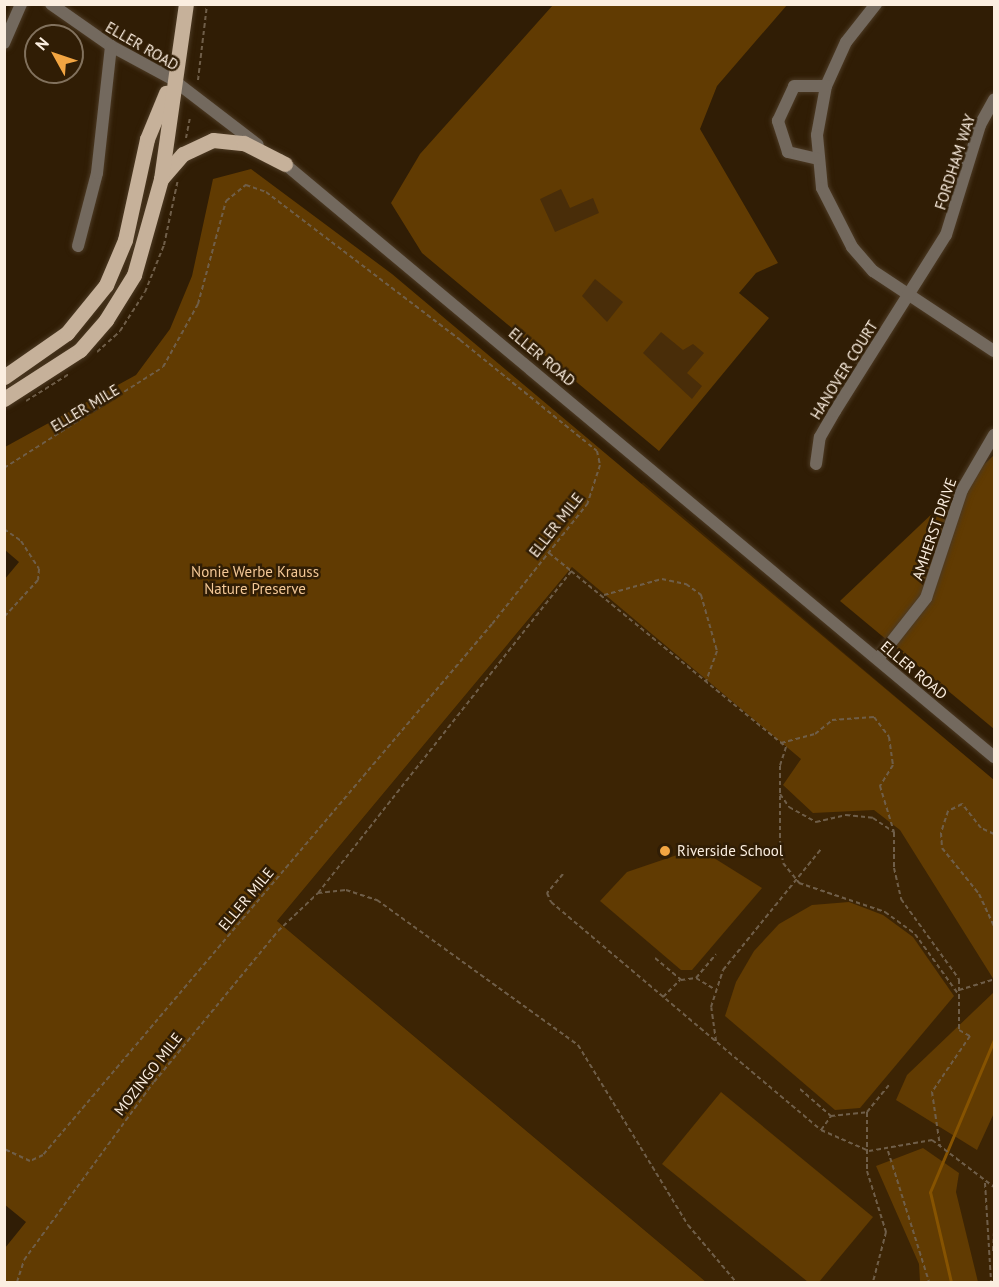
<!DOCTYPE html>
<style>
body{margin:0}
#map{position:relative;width:999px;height:1287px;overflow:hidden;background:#301d05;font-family:"PT Sans",sans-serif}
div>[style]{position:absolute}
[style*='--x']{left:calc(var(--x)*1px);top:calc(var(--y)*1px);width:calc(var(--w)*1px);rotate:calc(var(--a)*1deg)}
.built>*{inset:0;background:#3c2404}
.green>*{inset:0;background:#613b02}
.stream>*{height:3px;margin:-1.5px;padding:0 1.5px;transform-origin:1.5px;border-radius:1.5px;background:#865301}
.building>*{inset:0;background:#492d09}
.path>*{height:2px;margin-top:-1px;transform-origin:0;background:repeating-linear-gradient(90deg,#6f5e49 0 4.5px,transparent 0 7.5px)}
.roads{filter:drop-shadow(0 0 2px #4c3a24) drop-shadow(0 0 2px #4c3a24)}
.minor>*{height:12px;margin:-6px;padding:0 6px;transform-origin:6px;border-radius:6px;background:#73695e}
.major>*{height:15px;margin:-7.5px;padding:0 7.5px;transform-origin:7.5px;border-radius:7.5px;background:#c6b19a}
.dots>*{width:16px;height:16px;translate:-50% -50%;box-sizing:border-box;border:3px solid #301d05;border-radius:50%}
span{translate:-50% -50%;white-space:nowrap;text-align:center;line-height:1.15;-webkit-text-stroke:5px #301d05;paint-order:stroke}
.street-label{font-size:15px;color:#fbeee0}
.park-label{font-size:15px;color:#f4c897}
.poi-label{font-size:15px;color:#fbeee0}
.left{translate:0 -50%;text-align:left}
.frame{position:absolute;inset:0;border:6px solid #fbeee0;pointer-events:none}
.north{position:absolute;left:24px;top:24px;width:60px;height:60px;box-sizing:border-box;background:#301d05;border:2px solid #81715d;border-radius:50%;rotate:310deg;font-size:16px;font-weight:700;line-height:24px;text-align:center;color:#fbeee0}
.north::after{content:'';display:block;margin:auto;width:21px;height:27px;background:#f2a542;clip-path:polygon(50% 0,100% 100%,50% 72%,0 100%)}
</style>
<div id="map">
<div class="built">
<i style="clip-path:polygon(643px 482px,994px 780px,994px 1282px,706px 1282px,277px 921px)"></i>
</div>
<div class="green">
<i style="clip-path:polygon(553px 5px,787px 5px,717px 86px,700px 129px,778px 263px,756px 273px,739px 293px,769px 318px,659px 451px,422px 253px,391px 203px,420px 154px)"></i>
<i style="clip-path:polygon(251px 169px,392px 274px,994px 780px,994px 980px,900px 830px,874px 810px,813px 813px,783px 785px,801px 759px,572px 567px,277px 921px,706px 1282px,5px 1282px,5px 1248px,26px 1222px,4px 1204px,4px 580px,19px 562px,5px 550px,5px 447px,136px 375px,170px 329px,192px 276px,213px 179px)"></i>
<i style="clip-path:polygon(994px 455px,994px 729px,840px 601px)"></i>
<i style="clip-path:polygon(677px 855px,714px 858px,762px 888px,692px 970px,681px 970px,600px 901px,627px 872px)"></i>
<i style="clip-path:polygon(849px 902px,883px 915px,913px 937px,954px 996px,860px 1108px,835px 1110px,725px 1016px,736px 982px,754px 951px,779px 924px,812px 905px)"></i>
<i style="clip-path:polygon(994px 992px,994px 1113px,977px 1150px,896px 1100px,907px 1075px)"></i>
<i style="clip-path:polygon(721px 1092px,873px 1217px,819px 1282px,808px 1282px,662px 1164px)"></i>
<i style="clip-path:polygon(923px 1148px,959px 1173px,956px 1192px,978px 1282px,920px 1282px,919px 1264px,876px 1166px)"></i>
</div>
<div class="stream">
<i style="--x:951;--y:1282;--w:92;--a:-103.1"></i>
<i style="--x:930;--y:1192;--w:165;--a:-67.2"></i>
</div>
<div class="building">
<i style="clip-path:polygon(561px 189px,570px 208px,593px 198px,599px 213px,555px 232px,540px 199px)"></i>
<i style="clip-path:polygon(595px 279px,623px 302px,607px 322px,582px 296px)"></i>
<i style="clip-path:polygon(661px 332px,683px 350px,693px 344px,704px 353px,687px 373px,702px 386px,692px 399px,643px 353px)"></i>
</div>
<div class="path">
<i style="--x:198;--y:80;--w:77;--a:-83.2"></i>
<i style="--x:186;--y:138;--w:21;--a:-79"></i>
<i style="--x:97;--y:352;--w:31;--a:-42"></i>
<i style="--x:120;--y:331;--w:46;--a:-57.3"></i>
<i style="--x:145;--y:292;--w:51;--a:-68"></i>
<i style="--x:164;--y:245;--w:67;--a:-78"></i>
<i style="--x:26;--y:401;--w:51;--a:-32.1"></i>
<i style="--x:4;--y:468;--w:188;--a:-32.4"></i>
<i style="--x:163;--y:367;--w:72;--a:-60.9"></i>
<i style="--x:198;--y:304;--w:107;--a:-74.8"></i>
<i style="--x:226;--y:201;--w:26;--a:-39"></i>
<i style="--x:246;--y:185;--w:21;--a:19"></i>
<i style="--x:266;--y:192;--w:244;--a:37.3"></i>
<i style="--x:460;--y:340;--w:176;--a:39"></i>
<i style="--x:597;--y:451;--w:14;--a:78"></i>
<i style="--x:600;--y:465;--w:40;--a:108"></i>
<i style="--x:588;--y:503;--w:154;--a:128.4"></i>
<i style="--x:492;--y:624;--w:695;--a:130.22"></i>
<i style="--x:43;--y:1155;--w:14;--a:155"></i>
<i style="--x:30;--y:1161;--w:29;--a:-155"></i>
<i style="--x:4;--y:529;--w:21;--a:35"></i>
<i style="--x:21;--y:541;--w:33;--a:57"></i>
<i style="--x:39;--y:569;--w:11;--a:95"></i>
<i style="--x:38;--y:580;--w:50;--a:132.6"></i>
<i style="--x:549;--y:553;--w:28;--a:39"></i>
<i style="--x:604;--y:595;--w:60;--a:-15.4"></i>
<i style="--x:662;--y:579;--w:25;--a:12"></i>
<i style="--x:686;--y:584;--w:19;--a:36"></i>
<i style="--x:701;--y:595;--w:58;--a:74.1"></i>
<i style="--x:717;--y:651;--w:33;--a:110"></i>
<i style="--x:781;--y:743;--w:35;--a:-15"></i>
<i style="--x:815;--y:734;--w:22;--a:-39"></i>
<i style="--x:832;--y:720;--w:42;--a:-4.1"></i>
<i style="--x:874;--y:717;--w:25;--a:53"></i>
<i style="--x:889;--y:737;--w:28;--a:82"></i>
<i style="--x:893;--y:765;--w:25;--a:122"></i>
<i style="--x:880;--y:786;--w:48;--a:73.1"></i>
<i style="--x:780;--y:794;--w:16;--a:55"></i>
<i style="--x:789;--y:807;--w:31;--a:29"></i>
<i style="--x:816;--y:822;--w:31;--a:-13"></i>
<i style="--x:846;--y:815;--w:27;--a:6"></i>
<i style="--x:873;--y:818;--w:25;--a:34"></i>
<i style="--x:894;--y:832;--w:36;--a:90"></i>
<i style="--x:894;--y:868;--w:32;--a:77"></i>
<i style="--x:901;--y:899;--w:99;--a:54.1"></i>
<i style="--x:959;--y:979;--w:51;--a:90"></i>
<i style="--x:959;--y:1030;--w:13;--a:29"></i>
<i style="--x:970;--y:1036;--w:68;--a:124.2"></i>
<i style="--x:932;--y:1092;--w:55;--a:81.6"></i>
<i style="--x:994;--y:834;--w:14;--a:-155"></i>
<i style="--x:981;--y:828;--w:31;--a:-128"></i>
<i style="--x:962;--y:804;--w:16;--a:153"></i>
<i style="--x:948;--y:811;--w:23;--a:108"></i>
<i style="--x:941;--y:833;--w:15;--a:86"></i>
<i style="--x:942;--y:848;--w:59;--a:51.2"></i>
<i style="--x:979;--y:894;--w:35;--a:65"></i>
<i style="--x:563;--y:874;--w:25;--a:130"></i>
<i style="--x:547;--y:893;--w:10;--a:66"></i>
<i style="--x:551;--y:902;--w:353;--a:40.2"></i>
<i style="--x:821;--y:1130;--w:52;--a:23.6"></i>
<i style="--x:869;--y:1151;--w:64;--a:-9.9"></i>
<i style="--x:932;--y:1140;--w:78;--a:37.2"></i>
<i style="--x:318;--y:893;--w:28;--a:-6"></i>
<i style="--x:346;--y:890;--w:33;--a:18"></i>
<i style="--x:377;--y:900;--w:248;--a:35.8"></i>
<i style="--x:578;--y:1045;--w:211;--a:58.6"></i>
<i style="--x:688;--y:1225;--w:75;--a:49.9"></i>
<i style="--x:655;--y:958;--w:34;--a:40"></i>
<i style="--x:681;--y:980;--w:15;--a:-8"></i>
<i style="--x:696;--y:978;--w:31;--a:-50"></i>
<i style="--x:696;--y:978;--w:21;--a:31"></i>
<i style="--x:959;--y:990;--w:37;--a:-17"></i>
<i style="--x:663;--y:997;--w:24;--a:-45"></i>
<i style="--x:716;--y:1041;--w:34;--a:-98"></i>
<i style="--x:711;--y:1007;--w:39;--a:-72"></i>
<i style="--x:723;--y:970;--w:156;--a:-51"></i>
<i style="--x:800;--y:1089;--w:41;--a:41.1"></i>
<i style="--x:831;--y:1116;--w:36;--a:-6"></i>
<i style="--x:867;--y:1112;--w:36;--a:-51"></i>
<i style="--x:867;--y:1112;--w:59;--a:90"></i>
<i style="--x:867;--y:1171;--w:64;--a:72.7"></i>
<i style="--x:886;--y:1232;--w:52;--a:104.6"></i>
<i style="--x:821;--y:1130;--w:17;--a:-54"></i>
<i style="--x:888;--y:1151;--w:137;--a:72.6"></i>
<i style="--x:985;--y:1183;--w:99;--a:86.5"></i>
<i style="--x:993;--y:1251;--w:18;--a:-87"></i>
<i style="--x:17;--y:1282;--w:23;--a:-72"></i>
<i style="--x:24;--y:1260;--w:220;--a:-53.9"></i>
<i style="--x:154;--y:1082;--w:195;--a:-50.6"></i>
<i style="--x:278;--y:931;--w:55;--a:-43.5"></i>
<i style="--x:318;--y:893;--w:410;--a:-51.8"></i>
<i style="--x:571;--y:571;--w:278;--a:39.3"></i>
<i style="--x:786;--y:747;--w:20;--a:108"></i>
<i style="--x:780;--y:766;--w:75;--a:90"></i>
<i style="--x:780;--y:841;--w:22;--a:82"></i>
<i style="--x:783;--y:863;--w:26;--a:51"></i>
<i style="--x:799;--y:883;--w:91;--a:18.6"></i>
<i style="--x:885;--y:912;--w:37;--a:36"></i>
<i style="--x:915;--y:934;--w:75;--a:54.2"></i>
</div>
<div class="roads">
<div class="minor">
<i style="--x:51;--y:4;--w:73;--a:35"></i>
<i style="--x:111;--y:46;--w:69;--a:28.4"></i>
<i style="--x:172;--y:79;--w:108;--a:37.5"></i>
<i style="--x:876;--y:4;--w:48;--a:128.3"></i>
<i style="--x:846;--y:42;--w:48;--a:114.4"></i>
<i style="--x:826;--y:86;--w:50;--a:100.4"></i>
<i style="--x:817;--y:135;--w:53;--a:84.6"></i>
<i style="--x:822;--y:188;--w:66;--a:63"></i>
<i style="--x:852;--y:247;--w:32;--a:49"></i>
<i style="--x:873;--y:271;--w:145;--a:33.5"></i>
<i style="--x:4;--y:43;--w:43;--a:-66.4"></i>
<i style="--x:818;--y:159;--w:31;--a:-167"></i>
<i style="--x:788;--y:152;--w:33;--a:-108"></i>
<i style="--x:778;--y:121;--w:38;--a:-65"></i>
<i style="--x:794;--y:86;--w:32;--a:0"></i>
<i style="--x:280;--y:160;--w:931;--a:39.9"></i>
<i style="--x:78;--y:246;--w:75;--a:-75.4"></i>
<i style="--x:97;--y:173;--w:128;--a:-83.7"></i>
<i style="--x:816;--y:464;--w:27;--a:-82"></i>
<i style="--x:820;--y:437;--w:30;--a:-60"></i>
<i style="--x:835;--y:411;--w:208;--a:-57.8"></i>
<i style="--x:946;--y:235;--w:115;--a:-72.8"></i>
<i style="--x:980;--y:125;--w:29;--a:-61"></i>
<i style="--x:878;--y:659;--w:78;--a:-51.8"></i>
<i style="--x:926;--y:598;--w:114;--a:-71.6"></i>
<i style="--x:962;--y:490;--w:64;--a:-59.8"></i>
</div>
<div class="major">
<i style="--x:161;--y:179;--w:33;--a:-49"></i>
<i style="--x:183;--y:154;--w:33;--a:-25"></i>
<i style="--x:213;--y:140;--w:31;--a:6"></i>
<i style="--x:244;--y:143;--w:46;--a:27.1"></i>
<i style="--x:4;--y:377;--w:77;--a:-34.9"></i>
<i style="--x:67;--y:333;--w:62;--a:-50.9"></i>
<i style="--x:106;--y:285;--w:49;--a:-67.1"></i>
<i style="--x:125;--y:240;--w:103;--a:-77.7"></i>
<i style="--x:147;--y:139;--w:50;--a:-67.6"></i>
<i style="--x:4;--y:399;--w:90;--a:-32.8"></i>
<i style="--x:80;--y:350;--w:40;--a:-49"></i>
<i style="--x:106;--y:320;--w:53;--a:-58.1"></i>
<i style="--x:134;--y:275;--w:100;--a:-74.3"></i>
<i style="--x:161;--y:179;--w:177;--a:-81.9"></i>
</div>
</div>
<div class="dots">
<i style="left:665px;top:851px;background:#f2a542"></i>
</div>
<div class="street-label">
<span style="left:142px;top:46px;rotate:30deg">ELLER ROAD</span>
<span style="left:955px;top:162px;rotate:-72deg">FORDHAM WAY</span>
<span style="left:542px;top:357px;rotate:40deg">ELLER ROAD</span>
<span style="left:844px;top:370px;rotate:-58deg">HANOVER COURT</span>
<span style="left:85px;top:408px;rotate:-31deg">ELLER MILE</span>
<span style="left:556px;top:525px;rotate:-52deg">ELLER MILE</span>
<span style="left:934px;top:529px;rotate:-71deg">AMHERST DRIVE</span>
<span style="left:914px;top:670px;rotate:40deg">ELLER ROAD</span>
<span style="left:246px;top:899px;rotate:-50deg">ELLER MILE</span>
<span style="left:148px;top:1074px;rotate:-52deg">MOZINGO MILE</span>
</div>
<div class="park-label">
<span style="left:255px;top:580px">Nonie Werbe Krauss<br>Nature Preserve</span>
</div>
<div class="poi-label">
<span class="left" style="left:677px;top:851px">Riverside School</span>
</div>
<div class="frame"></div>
<div class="north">N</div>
</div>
